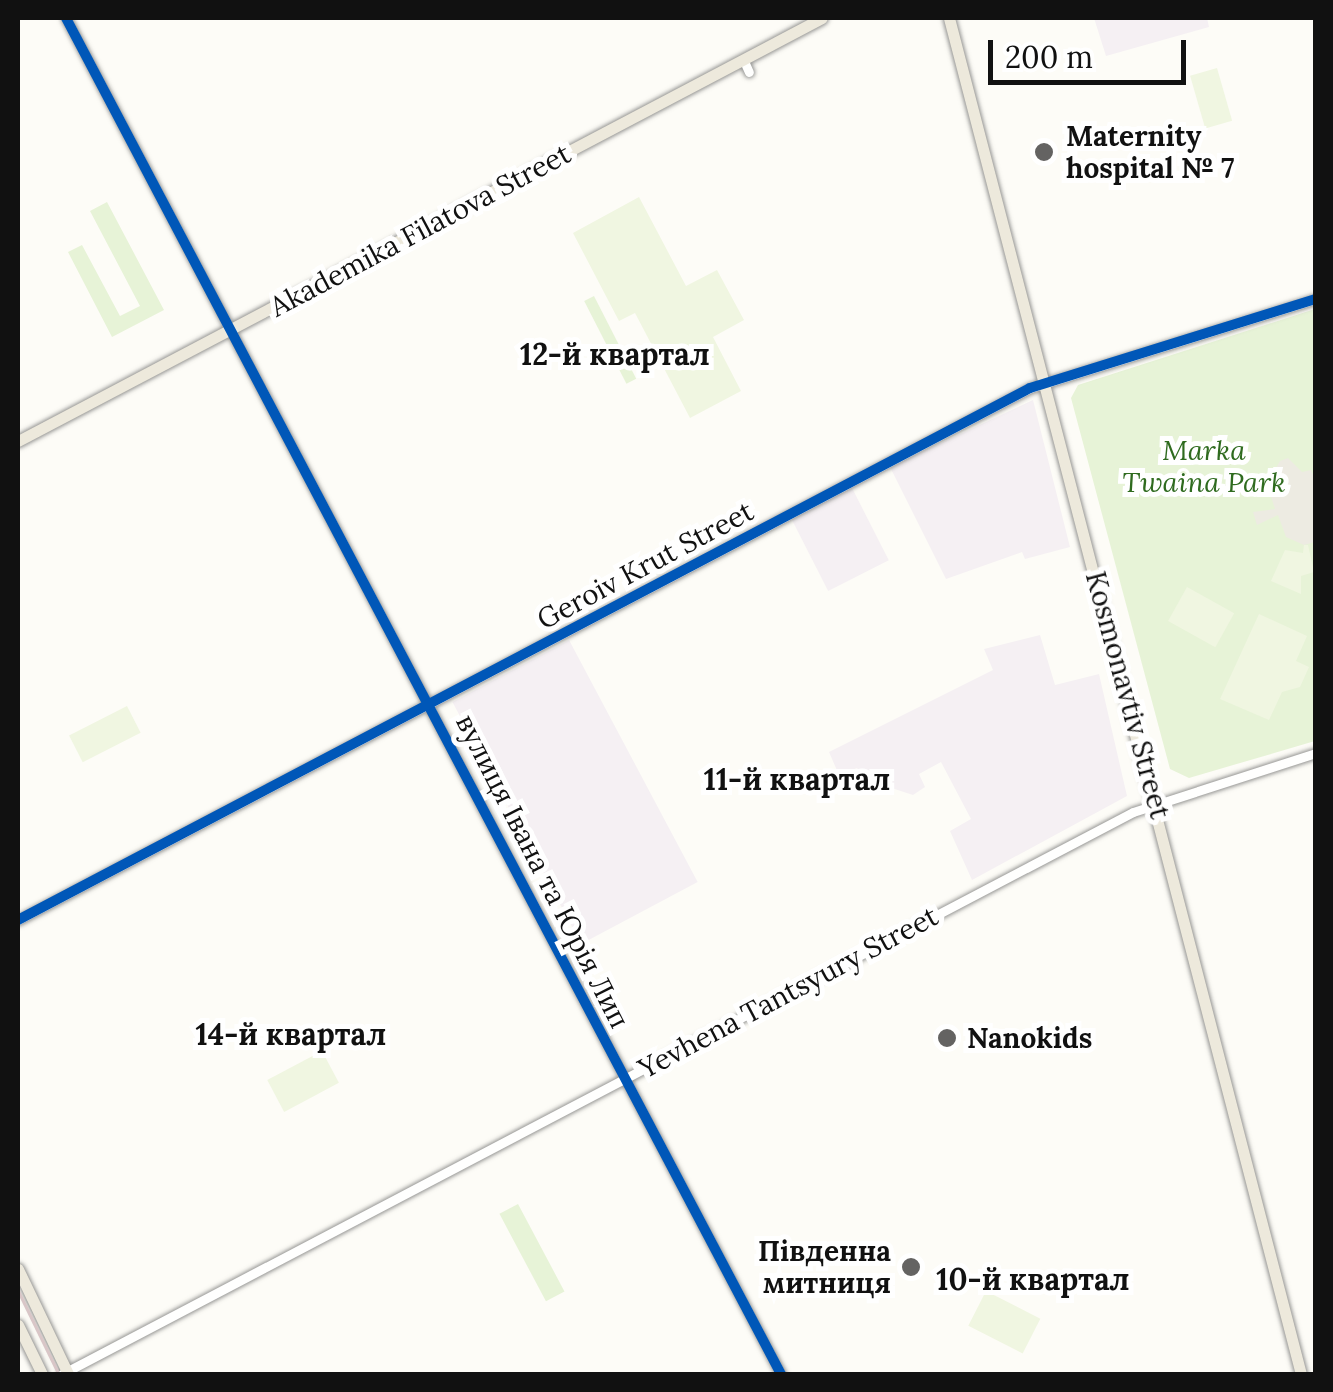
<!DOCTYPE html>
<meta charset="utf-8">
<style>
body{margin:0}
#map{position:relative;width:1333px;height:1392px;overflow:hidden;background:#fdfcf7;font-family:Lora,serif}
div>[style]{position:absolute}
[style*='--x']{left:calc(var(--x)*1px);top:calc(var(--y)*1px);width:calc(var(--w)*1px);rotate:calc(var(--a)*1deg)}
.industrial>*{inset:0;background:#f5f0f3;transform-origin:0 0}
.green>*{inset:0;background:#e7f3d7;transform-origin:0 0}
.pitch>*{inset:0;background:#f0f6e1;transform-origin:0 0}
.plaza>*{inset:0;background:#edebe2}
.roads{filter:drop-shadow(0 0 2px #979795) drop-shadow(0 0 2px #979795)}
.minor>*{height:9px;margin:-4.5px;padding:0 4.5px;transform-origin:4.5px;border-radius:4.5px;background:#fffffe}
.major>*{height:11px;margin:-5.5px;padding:0 5.5px;transform-origin:5.5px;border-radius:5.5px;background:#ede9dc}
.tram>*{height:2.5px;margin:-1.25px;padding:0 1.25px;transform-origin:1.25px;border-radius:1.25px;background:#d9c6c7}
.cycleway>*{height:10px;margin:-5px;padding:0 5px;transform-origin:5px;border-radius:5px;background:#0057b8}
.dots>*{width:28px;height:28px;translate:-50% -50%;box-sizing:border-box;border:5px solid #fff;border-radius:50%}
span{translate:-50% -50%;white-space:nowrap;text-align:center;line-height:1.15;-webkit-text-stroke:10px #fff;paint-order:stroke}
.poi-label{font-size:28px;color:#111;font-weight:700}
.left{translate:0 -50%;text-align:left}
.right{translate:-100% -50%;text-align:right}
.street-label{font-size:28px;color:#111}
.park-label{font-size:28px;color:#2f6b1f;font-style:italic}
.neighbourhood-label{font-size:30px;color:#111;font-weight:700}
.frame{position:absolute;inset:0;border:20px solid #111;pointer-events:none}
.scale{position:absolute;left:988px;top:40px;width:198px;height:45px;box-sizing:border-box;border:5px solid #111;border-top:0;padding-left:12px;font-size:30px;line-height:35px;white-space:nowrap;color:#111;-webkit-text-stroke:8px #fff;paint-order:stroke}
</style>
<div id="map">
<div class="industrial">
<i style="clip-path:polygon(1094px 18px,1207px 18px,1209px 27px,1106px 56px)"></i>
<i style="clip-path:polygon(1033px 400px,1070px 547px,1025px 559px,1022px 552px,946px 579px,890px 467px)"></i>
<i style="left:852px;top:488px;width:81px;height:68px;rotate:63deg"></i>
<i style="clip-path:polygon(1040px 635px,1055px 685px,1099px 674px,1127px 796px,972px 880px,950px 831px,971px 819px,941px 762px,919px 774px,925px 787px,913px 795px,864px 779px,857px 768px,839px 775px,829px 752px,993px 670px,984px 649px)"></i>
<i style="left:569px;top:640px;width:274px;height:132px;rotate:62deg"></i>
</div>
<div class="green">
<i style="clip-path:polygon(107px 202px,164px 310px,112px 337px,68px 252px,82px 245px,120px 316px,140px 306px,90px 211px)"></i>
<i style="left:594px;top:296px;width:93px;height:11px;rotate:63deg"></i>
<i style="clip-path:polygon(1315px 309px,1315px 741px,1189px 778px,1170px 769px,1071px 398px,1078px 385px)"></i>
<i style="left:518px;top:1204px;width:99px;height:21px;rotate:62deg"></i>
</div>
<div class="pitch">
<i style="left:1217px;top:68px;width:55px;height:28px;rotate:74deg"></i>
<i style="clip-path:polygon(639px 197px,686px 286px,717px 270px,744px 320px,713px 337px,741px 391px,690px 418px,635px 313px,619px 321px,573px 233px)"></i>
<i style="clip-path:polygon(1304px 545px,1308px 545px,1314px 572px,1301px 576px,1301px 594px,1271px 581px,1285px 550px,1303px 553px)"></i>
<i style="left:1187px;top:587px;width:54px;height:39px;rotate:29deg"></i>
<i style="clip-path:polygon(1259px 614px,1307px 636px,1296px 661px,1309px 667px,1300px 687px,1282px 692px,1269px 720px,1220px 699px)"></i>
<i style="left:127px;top:706px;width:30px;height:65px;rotate:63deg"></i>
<i style="left:322px;top:1051px;width:36px;height:62px;rotate:62deg"></i>
<i style="left:986px;top:1291px;width:61px;height:39px;rotate:27deg"></i>
</div>
<div class="plaza">
<i style="clip-path:polygon(1288px 458px,1302px 472px,1311px 470px,1315px 480px,1315px 542px,1304px 545px,1286px 537px,1278px 515px,1257px 525px,1253px 512px,1275px 509px,1267px 484px,1280px 461px)"></i>
</div>
<div class="roads">
<div class="minor">
<i style="--x:66;--y:18;--w:1533;--a:62.2"></i>
<i style="--x:744;--y:61;--w:12;--a:66"></i>
<i style="--x:18;--y:920;--w:1143;--a:-27.73"></i>
<i style="--x:1030;--y:388;--w:300;--a:-17.3"></i>
<i style="--x:62;--y:1374;--w:1209;--a:-27.69"></i>
<i style="--x:1133;--y:812;--w:192;--a:-17.9"></i>
</div>
<div class="major">
<i style="--x:949;--y:18;--w:1401;--a:75.45"></i>
<i style="--x:18;--y:441;--w:908;--a:-27.75"></i>
<i style="--x:18;--y:1269;--w:116;--a:64.5"></i>
<i style="--x:18;--y:1325;--w:55;--a:63.9"></i>
</div>
</div>
<div class="tram">
<i style="--x:18;--y:1290;--w:93;--a:64"></i>
</div>
<div class="cycleway">
<i style="--x:66;--y:18;--w:1533;--a:62.2"></i>
<i style="--x:18;--y:920;--w:1143;--a:-27.73"></i>
<i style="--x:1030;--y:388;--w:300;--a:-17.3"></i>
</div>
<div class="dots">
<i style="left:1044px;top:152px;background:#646362"></i>
<i style="left:947px;top:1038px;background:#646362"></i>
<i style="left:911px;top:1267px;background:#646362"></i>
</div>
<div class="poi-label">
<span class="left" style="left:1066px;top:152px">Maternity<br>hospital № 7</span>
<span class="left" style="left:967px;top:1038px">Nanokids</span>
<span class="right" style="left:891px;top:1267px">Південна<br>митниця</span>
</div>
<div class="street-label">
<span style="left:420px;top:230px;rotate:-28deg">Akademika Filatova Street</span>
<span style="left:645px;top:565px;rotate:-28deg">Geroiv Krut Street</span>
<span style="left:1128px;top:695px;rotate:75deg">Kosmonavtiv Street</span>
<span style="left:543px;top:871px;rotate:63deg">вулиця Івана та Юрія Лип</span>
<span style="left:788px;top:992px;rotate:-28deg">Yevhena Tantsyury Street</span>
</div>
<div class="park-label">
<span style="left:1204px;top:466px">Marka<br>Twaina Park</span>
</div>
<div class="neighbourhood-label">
<span style="left:615px;top:354px">12-й квартал</span>
<span style="left:797px;top:779px">11-й квартал</span>
<span style="left:291px;top:1034px">14-й квартал</span>
<span style="left:1033px;top:1279px">10-й квартал</span>
</div>
<div class="frame"></div>
<div class="scale">200 m</div>
</div>
